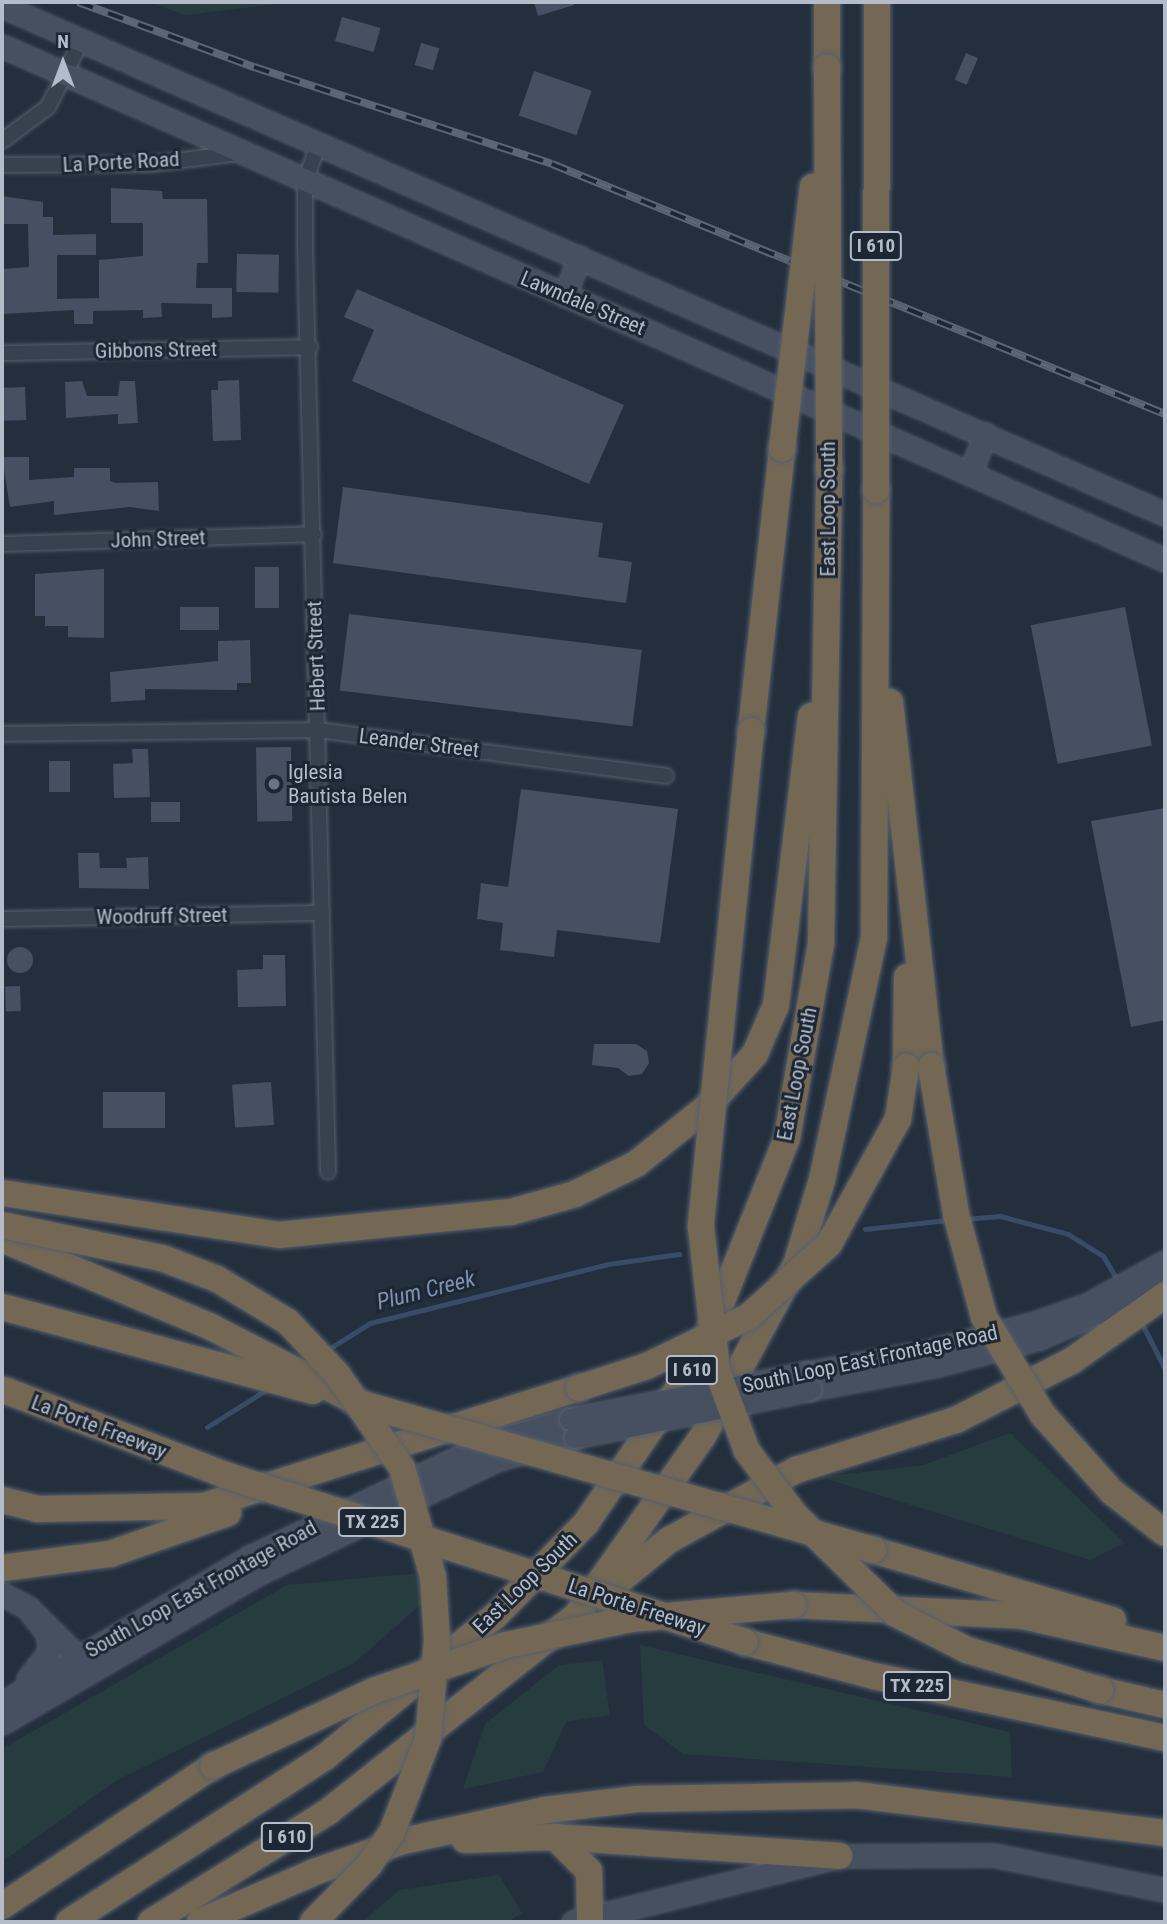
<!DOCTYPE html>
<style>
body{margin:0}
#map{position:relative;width:1167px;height:1924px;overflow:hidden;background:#242f3e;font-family:"Roboto Condensed",sans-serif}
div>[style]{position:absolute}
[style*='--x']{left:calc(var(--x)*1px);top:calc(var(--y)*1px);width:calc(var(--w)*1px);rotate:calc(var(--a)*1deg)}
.green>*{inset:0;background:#263c3f}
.stream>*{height:5px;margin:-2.5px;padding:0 2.5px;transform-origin:2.5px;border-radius:2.5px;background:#394c67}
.building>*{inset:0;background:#455162;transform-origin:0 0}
.round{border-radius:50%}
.roads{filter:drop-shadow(0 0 2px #565f6c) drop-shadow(0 0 2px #565f6c)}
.minor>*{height:14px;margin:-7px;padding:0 7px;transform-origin:7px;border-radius:7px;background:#38414e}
.secondary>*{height:21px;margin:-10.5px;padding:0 10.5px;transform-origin:10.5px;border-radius:10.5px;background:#465061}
.motorway>*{height:26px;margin:-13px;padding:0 13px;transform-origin:13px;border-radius:13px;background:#746855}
.rail>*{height:8px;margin-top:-4px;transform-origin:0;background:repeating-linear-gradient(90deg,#1d2633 0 16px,#5a6575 0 32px);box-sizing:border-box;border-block:2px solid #5a6575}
.bridges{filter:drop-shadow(0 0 2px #565f6c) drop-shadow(0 0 2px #565f6c)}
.secondary-bridge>*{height:21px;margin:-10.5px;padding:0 10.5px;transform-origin:10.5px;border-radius:10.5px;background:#465061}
.motorway-bridge>*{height:26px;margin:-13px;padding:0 13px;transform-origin:13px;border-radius:13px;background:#746855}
.dots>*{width:19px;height:19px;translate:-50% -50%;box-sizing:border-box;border:4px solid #1d2633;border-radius:50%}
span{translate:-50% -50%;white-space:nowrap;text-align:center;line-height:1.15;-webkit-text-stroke:6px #1d2633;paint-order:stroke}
.shield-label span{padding:2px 5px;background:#1d2633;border:2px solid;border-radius:5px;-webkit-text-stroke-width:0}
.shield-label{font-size:19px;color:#b4bcc9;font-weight:700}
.street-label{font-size:21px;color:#b4bcc9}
.poi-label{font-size:21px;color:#b4bcc9}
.left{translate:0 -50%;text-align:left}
.water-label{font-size:23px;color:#7c92b1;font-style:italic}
.frame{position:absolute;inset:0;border:4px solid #b4bcc9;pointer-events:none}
.north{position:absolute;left:28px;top:28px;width:70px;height:70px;-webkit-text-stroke:5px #1d2633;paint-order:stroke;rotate:0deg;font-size:19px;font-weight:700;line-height:28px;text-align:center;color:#b4bcc9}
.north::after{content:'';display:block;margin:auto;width:24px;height:32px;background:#b4bcc9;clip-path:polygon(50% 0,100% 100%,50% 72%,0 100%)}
</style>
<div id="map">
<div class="green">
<i style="clip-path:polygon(149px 2px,295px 2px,185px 15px)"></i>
<i style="clip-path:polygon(1010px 1433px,1125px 1543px,1090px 1560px,820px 1477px,923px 1465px)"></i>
<i style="clip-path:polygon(431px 1572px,426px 1600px,354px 1663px,117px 1780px,2px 1862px,2px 1749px,287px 1585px)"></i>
<i style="clip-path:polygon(640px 1645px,1010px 1732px,1012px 1777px,683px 1754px,644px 1725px)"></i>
<i style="clip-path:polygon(602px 1660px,610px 1715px,566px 1722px,543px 1772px,463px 1789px,485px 1724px,559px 1665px)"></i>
<i style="clip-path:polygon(499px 1875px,522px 1913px,507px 1922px,362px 1922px,399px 1890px)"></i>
</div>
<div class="stream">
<i style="--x:965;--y:1219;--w:35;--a:-5"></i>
<i style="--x:1000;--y:1216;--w:70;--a:14.8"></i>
<i style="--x:1068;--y:1234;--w:41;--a:32.2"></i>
<i style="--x:1103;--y:1256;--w:29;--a:59"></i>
<i style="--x:865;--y:1229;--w:83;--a:-6.2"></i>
<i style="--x:1140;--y:1320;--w:55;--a:63"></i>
<i style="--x:327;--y:1350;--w:51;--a:-32.1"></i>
<i style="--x:370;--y:1323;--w:245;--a:-13.9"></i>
<i style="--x:608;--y:1264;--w:72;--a:-8"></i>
<i style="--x:207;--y:1427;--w:73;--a:-32.2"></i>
</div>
<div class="building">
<i style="clip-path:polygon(534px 2px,573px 2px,574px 5px,538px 16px)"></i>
<i style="left:342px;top:17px;width:40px;height:25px;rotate:16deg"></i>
<i style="left:421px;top:43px;width:19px;height:23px;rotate:16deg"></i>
<i style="left:966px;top:53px;width:13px;height:29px;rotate:23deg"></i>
<i style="left:534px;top:71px;width:61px;height:47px;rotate:19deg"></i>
<i style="clip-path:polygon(111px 188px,162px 191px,163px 199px,207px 199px,208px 263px,197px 263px,196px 288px,232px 288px,232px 317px,212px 318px,212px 304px,161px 303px,162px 317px,143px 318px,143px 310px,93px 311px,93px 324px,74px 324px,74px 310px,2px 314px,2px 269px,29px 267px,28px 224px,2px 224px,2px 196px,43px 202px,43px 217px,53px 217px,53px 235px,96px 234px,96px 255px,57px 255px,57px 299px,99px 298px,99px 260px,143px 256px,143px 223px,111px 223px)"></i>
<i style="left:237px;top:254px;width:42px;height:38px;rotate:1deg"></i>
<i style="clip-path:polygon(357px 289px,624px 405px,589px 484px,352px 381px,374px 330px,344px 317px)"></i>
<i style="clip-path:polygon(239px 380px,241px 440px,213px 441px,211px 390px,218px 390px,218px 381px)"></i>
<i style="clip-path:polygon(82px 381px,87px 396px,118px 396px,120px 381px,135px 381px,138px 423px,118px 424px,118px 414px,66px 418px,65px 382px)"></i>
<i style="left:25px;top:387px;width:33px;height:23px;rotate:88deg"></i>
<i style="clip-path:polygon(2px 457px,29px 457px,29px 480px,74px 477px,74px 468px,110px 468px,110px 481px,116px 483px,158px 482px,159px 511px,130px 507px,54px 515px,54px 501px,10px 507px)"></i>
<i style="clip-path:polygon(343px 487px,603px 523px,598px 557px,632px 562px,626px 603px,333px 563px)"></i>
<i style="left:255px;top:567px;width:24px;height:41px"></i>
<i style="clip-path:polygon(104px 569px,104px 638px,68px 637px,68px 626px,45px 626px,45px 616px,35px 616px,35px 574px)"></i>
<i style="left:180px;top:607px;width:39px;height:23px"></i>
<i style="left:1125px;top:607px;width:141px;height:96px;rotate:79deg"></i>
<i style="left:349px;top:614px;width:295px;height:77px;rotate:7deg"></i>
<i style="clip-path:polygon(250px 640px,251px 683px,237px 683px,237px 690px,145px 689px,145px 700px,111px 702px,110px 672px,218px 661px,218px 641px)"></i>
<i style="left:291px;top:747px;width:74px;height:35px;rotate:89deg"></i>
<i style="clip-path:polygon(132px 749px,148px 749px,150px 797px,114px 798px,113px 764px,133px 763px)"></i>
<i style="left:49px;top:761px;width:21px;height:31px"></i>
<i style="clip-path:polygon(521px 789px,678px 809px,660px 943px,557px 930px,554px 957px,500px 950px,503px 923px,477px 919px,481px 883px,508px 887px)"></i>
<i style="left:151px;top:802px;width:29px;height:20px"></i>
<i style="clip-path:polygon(1165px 808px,1165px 1020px,1131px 1027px,1091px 821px)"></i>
<i style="clip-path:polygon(78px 853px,99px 853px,100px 868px,127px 868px,126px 858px,148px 857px,149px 889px,79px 888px)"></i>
<i class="round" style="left:7px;top:947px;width:26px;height:26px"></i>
<i style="clip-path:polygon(263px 955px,285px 955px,286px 1006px,238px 1007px,237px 970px,263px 969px)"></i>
<i style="left:20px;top:986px;width:25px;height:15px;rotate:88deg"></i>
<i style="clip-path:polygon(594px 1044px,636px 1044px,647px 1051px,649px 1063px,642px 1074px,629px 1076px,618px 1068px,592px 1065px)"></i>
<i style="left:271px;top:1082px;width:43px;height:39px;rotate:86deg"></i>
<i style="left:103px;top:1092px;width:62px;height:36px"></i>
</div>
<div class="roads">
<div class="minor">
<i style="--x:2;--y:141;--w:57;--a:-36.5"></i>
<i style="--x:48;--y:107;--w:74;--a:-63.4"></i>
<i style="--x:319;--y:143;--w:40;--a:110.2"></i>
<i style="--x:305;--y:181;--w:68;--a:90"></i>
<i style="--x:305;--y:249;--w:923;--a:88.57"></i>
<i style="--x:2;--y:165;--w:149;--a:-0.4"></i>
<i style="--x:151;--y:164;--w:88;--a:-7.2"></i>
<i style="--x:2;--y:353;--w:308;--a:-1.1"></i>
<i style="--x:2;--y:544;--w:312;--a:-1.8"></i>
<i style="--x:2;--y:734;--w:316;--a:-0.7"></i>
<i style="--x:318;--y:730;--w:351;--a:7.5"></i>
<i style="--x:2;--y:919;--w:320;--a:-1.1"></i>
</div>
<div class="secondary">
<i style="--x:2;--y:6;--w:1269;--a:23.6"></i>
<i style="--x:2;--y:46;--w:1272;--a:23.84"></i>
<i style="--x:564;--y:295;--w:41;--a:-67.2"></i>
<i style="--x:970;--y:474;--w:43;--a:-69.4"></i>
<i style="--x:807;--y:1373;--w:125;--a:-10.1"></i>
<i style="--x:930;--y:1351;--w:109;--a:-14.9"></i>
<i style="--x:1035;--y:1323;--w:55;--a:-19.1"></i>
<i style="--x:1087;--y:1305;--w:89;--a:-28.9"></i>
<i style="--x:810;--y:1389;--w:125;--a:-10.6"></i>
<i style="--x:933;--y:1366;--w:111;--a:-14.7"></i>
<i style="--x:1040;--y:1338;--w:137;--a:-24.1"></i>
<i style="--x:2;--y:1594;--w:30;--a:28"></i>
<i style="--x:28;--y:1608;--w:83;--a:44.5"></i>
<i style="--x:28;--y:1679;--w:34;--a:-52"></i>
<i style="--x:49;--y:1652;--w:18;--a:-93"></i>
<i style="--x:48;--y:1634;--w:33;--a:-128"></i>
<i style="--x:2;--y:1703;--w:286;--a:-30.5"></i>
<i style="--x:248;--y:1558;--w:268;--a:-25.6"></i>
<i style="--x:490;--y:1442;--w:83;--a:-16"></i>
<i style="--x:2;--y:1723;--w:295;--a:-30.3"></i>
<i style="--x:257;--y:1574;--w:265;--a:-25.5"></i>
<i style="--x:496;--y:1460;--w:82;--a:-16.2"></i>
<i style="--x:573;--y:1922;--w:274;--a:-13.9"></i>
<i style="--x:839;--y:1856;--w:154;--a:-0.4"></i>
<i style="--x:993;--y:1855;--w:176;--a:11.5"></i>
</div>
<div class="motorway">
<i style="--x:827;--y:2;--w:65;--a:90"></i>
<i style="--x:890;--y:702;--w:366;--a:83.6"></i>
<i style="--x:751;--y:731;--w:284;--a:-83.7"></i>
<i style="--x:906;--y:1067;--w:90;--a:-89.4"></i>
<i style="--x:2;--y:1193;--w:280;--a:8.6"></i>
<i style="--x:279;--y:1235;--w:233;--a:-5.7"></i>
<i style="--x:511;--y:1212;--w:66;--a:-15.7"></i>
<i style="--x:575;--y:1194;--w:68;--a:-26.2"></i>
<i style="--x:636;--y:1164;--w:90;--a:-38.7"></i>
<i style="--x:706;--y:1108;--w:73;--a:-47.8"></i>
<i style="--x:755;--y:1054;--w:53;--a:-66.8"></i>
<i style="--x:776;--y:1005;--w:291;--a:-83.1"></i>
<i style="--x:2;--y:1239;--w:227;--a:22.8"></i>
<i style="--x:211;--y:1327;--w:166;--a:27.2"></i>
<i style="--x:2;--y:1307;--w:322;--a:15.1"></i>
<i style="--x:2;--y:1500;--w:36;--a:14"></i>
<i style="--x:37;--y:1509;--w:167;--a:-1"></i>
<i style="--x:204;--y:1506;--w:393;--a:-17.5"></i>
<i style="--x:873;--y:1550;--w:250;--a:16.3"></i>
<i style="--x:2;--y:1568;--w:109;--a:-7.4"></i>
<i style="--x:110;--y:1554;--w:125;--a:-19.2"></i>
<i style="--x:602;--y:1595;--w:87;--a:-39.4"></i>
<i style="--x:669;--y:1540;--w:145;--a:-28.9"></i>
<i style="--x:796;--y:1470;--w:168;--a:-17.4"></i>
<i style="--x:956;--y:1420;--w:131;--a:-27.1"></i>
<i style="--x:1073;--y:1360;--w:113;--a:-35.2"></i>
<i style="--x:793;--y:1605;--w:230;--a:2.7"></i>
<i style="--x:1023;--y:1616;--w:146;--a:12.7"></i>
<i style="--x:745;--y:1642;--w:133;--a:14.8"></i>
<i style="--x:874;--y:1676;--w:298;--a:12"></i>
<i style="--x:1100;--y:1690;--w:67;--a:13"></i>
<i style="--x:555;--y:1837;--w:48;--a:45"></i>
<i style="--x:589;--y:1871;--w:47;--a:88.8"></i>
<i style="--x:465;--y:1840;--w:90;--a:-1.9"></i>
<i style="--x:555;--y:1837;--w:285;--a:3.8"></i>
<i style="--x:2;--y:1906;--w:253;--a:-33.6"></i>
<i style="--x:69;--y:1922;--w:305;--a:-32.8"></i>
<i style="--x:325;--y:1757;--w:221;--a:-39.7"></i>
<i style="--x:495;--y:1616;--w:130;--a:-45.6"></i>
<i style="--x:586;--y:1523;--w:200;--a:-55.6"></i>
<i style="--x:699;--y:1358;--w:237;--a:-68.2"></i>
<i style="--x:787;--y:1138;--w:198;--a:-80.1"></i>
<i style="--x:821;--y:943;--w:474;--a:-89"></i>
<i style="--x:151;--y:1922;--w:210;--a:-31.9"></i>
<i style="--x:329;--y:1811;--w:315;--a:-38.3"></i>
<i style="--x:576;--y:1616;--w:220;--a:-54.8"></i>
<i style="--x:703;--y:1436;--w:195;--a:-61.5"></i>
<i style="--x:796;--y:1265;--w:89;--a:-73"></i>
<i style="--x:822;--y:1180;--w:249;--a:-77.9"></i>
<i style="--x:874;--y:937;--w:447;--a:-89.7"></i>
<i style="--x:200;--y:1922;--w:128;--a:-23.6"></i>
<i style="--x:317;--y:1871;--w:91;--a:-19.2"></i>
<i style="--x:403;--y:1841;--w:145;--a:-12.3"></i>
<i style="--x:545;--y:1810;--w:93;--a:-6.8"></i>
<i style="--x:637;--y:1799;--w:219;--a:-1"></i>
<i style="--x:856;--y:1795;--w:311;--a:7"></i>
</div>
</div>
<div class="rail">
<i style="--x:78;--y:2;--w:188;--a:20.3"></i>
<i style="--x:254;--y:67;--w:313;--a:18"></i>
<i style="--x:552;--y:164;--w:662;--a:22.19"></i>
</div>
<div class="bridges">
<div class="secondary-bridge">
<i style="--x:570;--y:1419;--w:241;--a:-11"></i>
<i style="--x:575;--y:1437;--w:240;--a:-11.5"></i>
</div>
<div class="motorway-bridge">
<i style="--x:827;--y:67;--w:402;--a:89.7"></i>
<i style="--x:782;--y:449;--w:264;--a:-83.3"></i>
<i style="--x:876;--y:490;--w:488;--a:-89.9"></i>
<i style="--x:751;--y:731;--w:499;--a:95.8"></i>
<i style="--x:701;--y:1227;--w:144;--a:83.6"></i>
<i style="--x:717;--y:1370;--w:86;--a:69.7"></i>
<i style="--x:747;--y:1451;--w:80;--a:53.1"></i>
<i style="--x:795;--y:1515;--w:141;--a:44.4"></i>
<i style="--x:896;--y:1614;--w:80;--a:26.9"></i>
<i style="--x:967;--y:1650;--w:139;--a:16.7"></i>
<i style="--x:931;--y:1066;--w:150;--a:80.4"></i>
<i style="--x:956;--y:1214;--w:107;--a:74.8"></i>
<i style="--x:984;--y:1317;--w:114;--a:59"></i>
<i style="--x:1043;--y:1415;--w:103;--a:48.1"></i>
<i style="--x:1112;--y:1492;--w:67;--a:37.7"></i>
<i style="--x:2;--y:1225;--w:163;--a:11.7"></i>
<i style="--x:162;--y:1258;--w:59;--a:20.9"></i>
<i style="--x:217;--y:1279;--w:83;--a:31.2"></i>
<i style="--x:288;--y:1322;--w:71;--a:46.7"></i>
<i style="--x:337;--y:1374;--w:114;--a:55.3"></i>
<i style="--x:402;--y:1468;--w:113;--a:74.1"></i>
<i style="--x:433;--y:1577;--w:63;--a:86.4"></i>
<i style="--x:437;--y:1640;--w:99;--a:95.2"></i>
<i style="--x:428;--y:1739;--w:100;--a:111.2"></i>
<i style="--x:392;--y:1832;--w:39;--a:125"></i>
<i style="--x:370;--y:1864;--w:81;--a:134.5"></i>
<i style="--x:579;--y:1388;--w:71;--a:-17.9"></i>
<i style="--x:647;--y:1366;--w:112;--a:-25.9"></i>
<i style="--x:748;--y:1317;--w:109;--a:-42"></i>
<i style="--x:829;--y:1244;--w:143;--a:-61.1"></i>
<i style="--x:898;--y:1119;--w:53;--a:-81.3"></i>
<i style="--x:4;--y:1390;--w:237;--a:21"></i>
<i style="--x:225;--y:1475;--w:546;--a:17.8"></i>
<i style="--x:359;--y:1403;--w:535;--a:15.96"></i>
<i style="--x:213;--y:1766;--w:177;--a:-25.1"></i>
<i style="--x:373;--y:1691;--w:141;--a:-19.1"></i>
<i style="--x:506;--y:1645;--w:129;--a:-11.7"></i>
<i style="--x:632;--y:1619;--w:162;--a:-5"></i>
</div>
</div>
<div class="dots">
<i style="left:274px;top:784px;background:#6b7280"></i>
</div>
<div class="shield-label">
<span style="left:876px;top:246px">I 610</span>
<span style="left:692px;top:1370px">I 610</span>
<span style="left:372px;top:1522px">TX 225</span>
<span style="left:917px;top:1686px">TX 225</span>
<span style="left:287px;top:1837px">I 610</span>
</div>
<div class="street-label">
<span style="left:121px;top:162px;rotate:-3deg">La Porte Road</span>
<span style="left:583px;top:303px;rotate:23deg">Lawndale Street</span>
<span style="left:156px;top:350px;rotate:-1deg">Gibbons Street</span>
<span style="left:828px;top:509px;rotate:-90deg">East Loop South</span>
<span style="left:158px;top:539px;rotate:-2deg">John Street</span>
<span style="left:316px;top:656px;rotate:-92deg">Hebert Street</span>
<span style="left:419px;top:743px;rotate:7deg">Leander Street</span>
<span style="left:162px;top:916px;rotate:-1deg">Woodruff Street</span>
<span style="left:797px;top:1074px;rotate:-79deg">East Loop South</span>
<span style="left:870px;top:1359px;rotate:-12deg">South Loop East Frontage Road</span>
<span style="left:99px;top:1427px;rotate:21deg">La Porte Freeway</span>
<span style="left:525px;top:1583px;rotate:-44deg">East Loop South</span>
<span style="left:201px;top:1589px;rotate:-29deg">South Loop East Frontage Road</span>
<span style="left:637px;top:1607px;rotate:18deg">La Porte Freeway</span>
</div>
<div class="poi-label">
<span class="left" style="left:288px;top:784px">Iglesia<br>Bautista Belen</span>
</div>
<div class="water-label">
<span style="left:426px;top:1291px;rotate:-14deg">Plum Creek</span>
</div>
<div class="frame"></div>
<div class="north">N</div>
</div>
